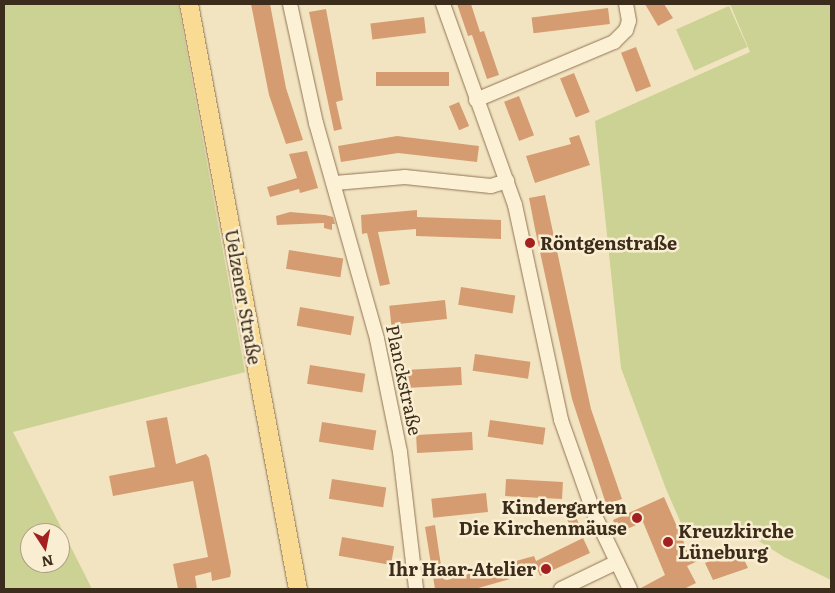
<!DOCTYPE html>
<meta charset="utf-8">
<style>
body{margin:0}
#map{position:relative;width:835px;height:593px;overflow:hidden;background:#f3e4c1;font-family:Literata,serif}
div>[style]{position:absolute}
[style*='--x']{left:calc(var(--x)*1px);top:calc(var(--y)*1px);width:calc(var(--w)*1px);rotate:calc(var(--a)*1deg)}
.green>*{inset:0;background:#cbd293;transform-origin:0 0}
.building>*{inset:0;background:#d59c72;transform-origin:0 0}
.roads{filter:drop-shadow(0 0 1px #8e7456) drop-shadow(0 0 1px #8e7456)}
.minor>*{height:14px;margin:-7px;padding:0 7px;transform-origin:7px;border-radius:7px;background:#fcf1d5}
.major>*{height:18px;margin:-9px;padding:0 9px;transform-origin:9px;border-radius:9px;background:#fadb94}
.dots>*{width:14px;height:14px;translate:-50% -50%;box-sizing:border-box;border:2px solid #f9eed1;border-radius:50%}
span{translate:-50% -50%;white-space:nowrap;text-align:center;line-height:1.15;-webkit-text-stroke:5px #f9eed1;paint-order:stroke}
.poi-label{font-size:18px;color:#3c2c1c;font-weight:700}
.left{translate:0 -50%;text-align:left}
.right{translate:-100% -50%;text-align:right}
.street-label{font-size:18px;color:#3c2c1c}
.frame{position:absolute;inset:0;border:5px solid #3c2c1c;pointer-events:none}
.north{position:absolute;left:20px;top:523px;width:50px;height:50px;box-sizing:border-box;background:#f9eed1;border:1px solid #ada089;border-radius:50%;rotate:169deg;font-size:14px;font-weight:700;line-height:20px;text-align:center;color:#3c2c1c}
.north::after{content:'';display:block;margin:auto;width:18px;height:22px;background:#a41f20;clip-path:polygon(50% 0,100% 100%,50% 72%,0 100%)}
</style>
<div id="map">
<div class="green">
<i style="clip-path:polygon(evenodd,4px 4px,178px 4px,245px 372px,13px 432px,92px 589px,4px 589px,4px 4px,30px 533px,60px 533px,60px 563px,30px 563px,30px 533px)"></i>
<i style="clip-path:polygon(730px 4px,831px 4px,831px 580px,784px 557px,735px 526px,687px 537px,666px 489px,621px 368px,595px 121px,750px 52px)"></i>
<i style="left:729px;top:6px;width:45px;height:58px;rotate:66deg"></i>
</div>
<div class="building">
<i style="clip-path:polygon(251px 4px,270px 4px,286px 88px,303px 140px,286px 144px,269px 95px)"></i>
<i style="clip-path:polygon(457px 4px,471px 4px,480px 32px,484px 31px,499px 75px,487px 79px,472px 35px,468px 36px)"></i>
<i style="clip-path:polygon(645px 4px,664px 4px,673px 18px,658px 26px)"></i>
<i style="left:608px;top:8px;width:16px;height:77px;rotate:83deg"></i>
<i style="clip-path:polygon(326px 9px,343px 100px,336px 102px,342px 129px,334px 131px,309px 12px)"></i>
<i style="left:424px;top:17px;width:16px;height:54px;rotate:83deg"></i>
<i style="left:636px;top:47px;width:42px;height:16px;rotate:69deg"></i>
<i style="left:449px;top:72px;width:14px;height:73px;rotate:90deg"></i>
<i style="left:574px;top:73px;width:42px;height:15px;rotate:68deg"></i>
<i style="left:519px;top:96px;width:42px;height:16px;rotate:69deg"></i>
<i style="left:459px;top:102px;width:26px;height:11px;rotate:67deg"></i>
<i style="clip-path:polygon(579px 135px,590px 165px,535px 183px,526px 156px,571px 144px,569px 138px)"></i>
<i style="clip-path:polygon(397px 136px,479px 146px,477px 162px,398px 153px,341px 162px,338px 146px)"></i>
<i style="clip-path:polygon(307px 151px,318px 188px,300px 193px,299px 189px,270px 197px,267px 187px,297px 178px,289px 154px)"></i>
<i style="clip-path:polygon(545px 195px,591px 409px,622px 499px,606px 504px,572px 399px,535px 229px,529px 198px)"></i>
<i style="clip-path:polygon(417px 210px,417px 217px,501px 220px,501px 239px,416px 236px,416px 229px,378px 232px,390px 284px,380px 286px,367px 233px,362px 234px,361px 215px)"></i>
<i style="clip-path:polygon(290px 212px,325px 215px,333px 217px,335px 224px,332px 224px,332px 230px,324px 228px,324px 223px,277px 225px,276px 216px)"></i>
<i style="left:289px;top:250px;width:55px;height:19px;rotate:9deg"></i>
<i style="left:461px;top:287px;width:55px;height:18px;rotate:9deg"></i>
<i style="left:445px;top:300px;width:19px;height:56px;rotate:84deg"></i>
<i style="left:300px;top:307px;width:55px;height:19px;rotate:10deg"></i>
<i style="left:475px;top:354px;width:56px;height:17px;rotate:8deg"></i>
<i style="left:310px;top:365px;width:56px;height:19px;rotate:9deg"></i>
<i style="left:461px;top:367px;width:18px;height:56px;rotate:87deg"></i>
<i style="clip-path:polygon(167px 417px,176px 464px,206px 454px,209px 458px,231px 572px,230px 577px,212px 581px,211px 572px,195px 576px,197px 589px,178px 589px,173px 564px,208px 557px,193px 481px,113px 496px,109px 476px,155px 467px,146px 421px)"></i>
<i style="left:490px;top:420px;width:56px;height:17px;rotate:8deg"></i>
<i style="left:322px;top:422px;width:55px;height:20px;rotate:9deg"></i>
<i style="left:472px;top:432px;width:18px;height:56px;rotate:87deg"></i>
<i style="left:332px;top:479px;width:55px;height:20px;rotate:9deg"></i>
<i style="left:506px;top:479px;width:57px;height:17px;rotate:3deg"></i>
<i style="left:486px;top:493px;width:19px;height:55px;rotate:84deg"></i>
<i style="clip-path:polygon(664px 497px,689px 554px,700px 550px,704px 558px,687px 566px,696px 583px,684px 589px,639px 589px,665px 575px,643px 522px,618px 533px,613px 520px)"></i>
<i style="left:571px;top:506px;width:20px;height:9px;rotate:66deg"></i>
<i style="clip-path:polygon(435px 525px,443px 579px,447px 580px,534px 556px,536px 561px,583px 538px,590px 553px,540px 576px,538px 571px,475px 589px,435px 589px,425px 527px)"></i>
<i style="left:342px;top:537px;width:53px;height:19px;rotate:10deg"></i>
<i style="clip-path:polygon(741px 553px,748px 568px,713px 580px,705px 563px,719px 557px,721px 562px)"></i>
</div>
<div class="roads">
<div class="minor">
<i style="--x:290;--y:4;--w:122;--a:77.7"></i>
<i style="--x:316;--y:123;--w:224;--a:74.2"></i>
<i style="--x:377;--y:339;--w:115;--a:78.5"></i>
<i style="--x:400;--y:452;--w:138;--a:83.3"></i>
<i style="--x:443;--y:4;--w:214;--a:70.3"></i>
<i style="--x:515;--y:205;--w:220;--a:77.9"></i>
<i style="--x:561;--y:420;--w:102;--a:70.5"></i>
<i style="--x:595;--y:516;--w:81;--a:64.4"></i>
<i style="--x:476;--y:100;--w:150;--a:-22.8"></i>
<i style="--x:614;--y:42;--w:17;--a:-45"></i>
<i style="--x:626;--y:30;--w:9;--a:-72"></i>
<i style="--x:629;--y:21;--w:17;--a:-100"></i>
<i style="--x:335;--y:183;--w:70;--a:-4.9"></i>
<i style="--x:405;--y:177;--w:86;--a:6"></i>
<i style="--x:491;--y:186;--w:17;--a:-17"></i>
<i style="--x:561;--y:589;--w:62;--a:-25.7"></i>
</div>
<div class="major">
<i style="--x:189;--y:4;--w:595;--a:79.45"></i>
</div>
</div>
<div class="dots">
<i style="left:530px;top:243px;background:#a41f20"></i>
<i style="left:637px;top:518px;background:#a41f20"></i>
<i style="left:668px;top:542px;background:#a41f20"></i>
<i style="left:546px;top:569px;background:#a41f20"></i>
</div>
<div class="poi-label">
<span class="left" style="left:540px;top:243px">Röntgenstraße</span>
<span class="right" style="left:627px;top:518px">Kindergarten<br>Die Kirchenmäuse</span>
<span class="left" style="left:678px;top:542px">Kreuzkirche<br>Lüneburg</span>
<span class="right" style="left:536px;top:569px">Ihr Haar-Atelier</span>
</div>
<div class="street-label">
<span style="left:243px;top:297px;rotate:80deg">Uelzener Straße</span>
<span style="left:404px;top:380px;rotate:78deg">Planckstraße</span>
</div>
<div class="frame"></div>
<div class="north">N</div>
</div>
